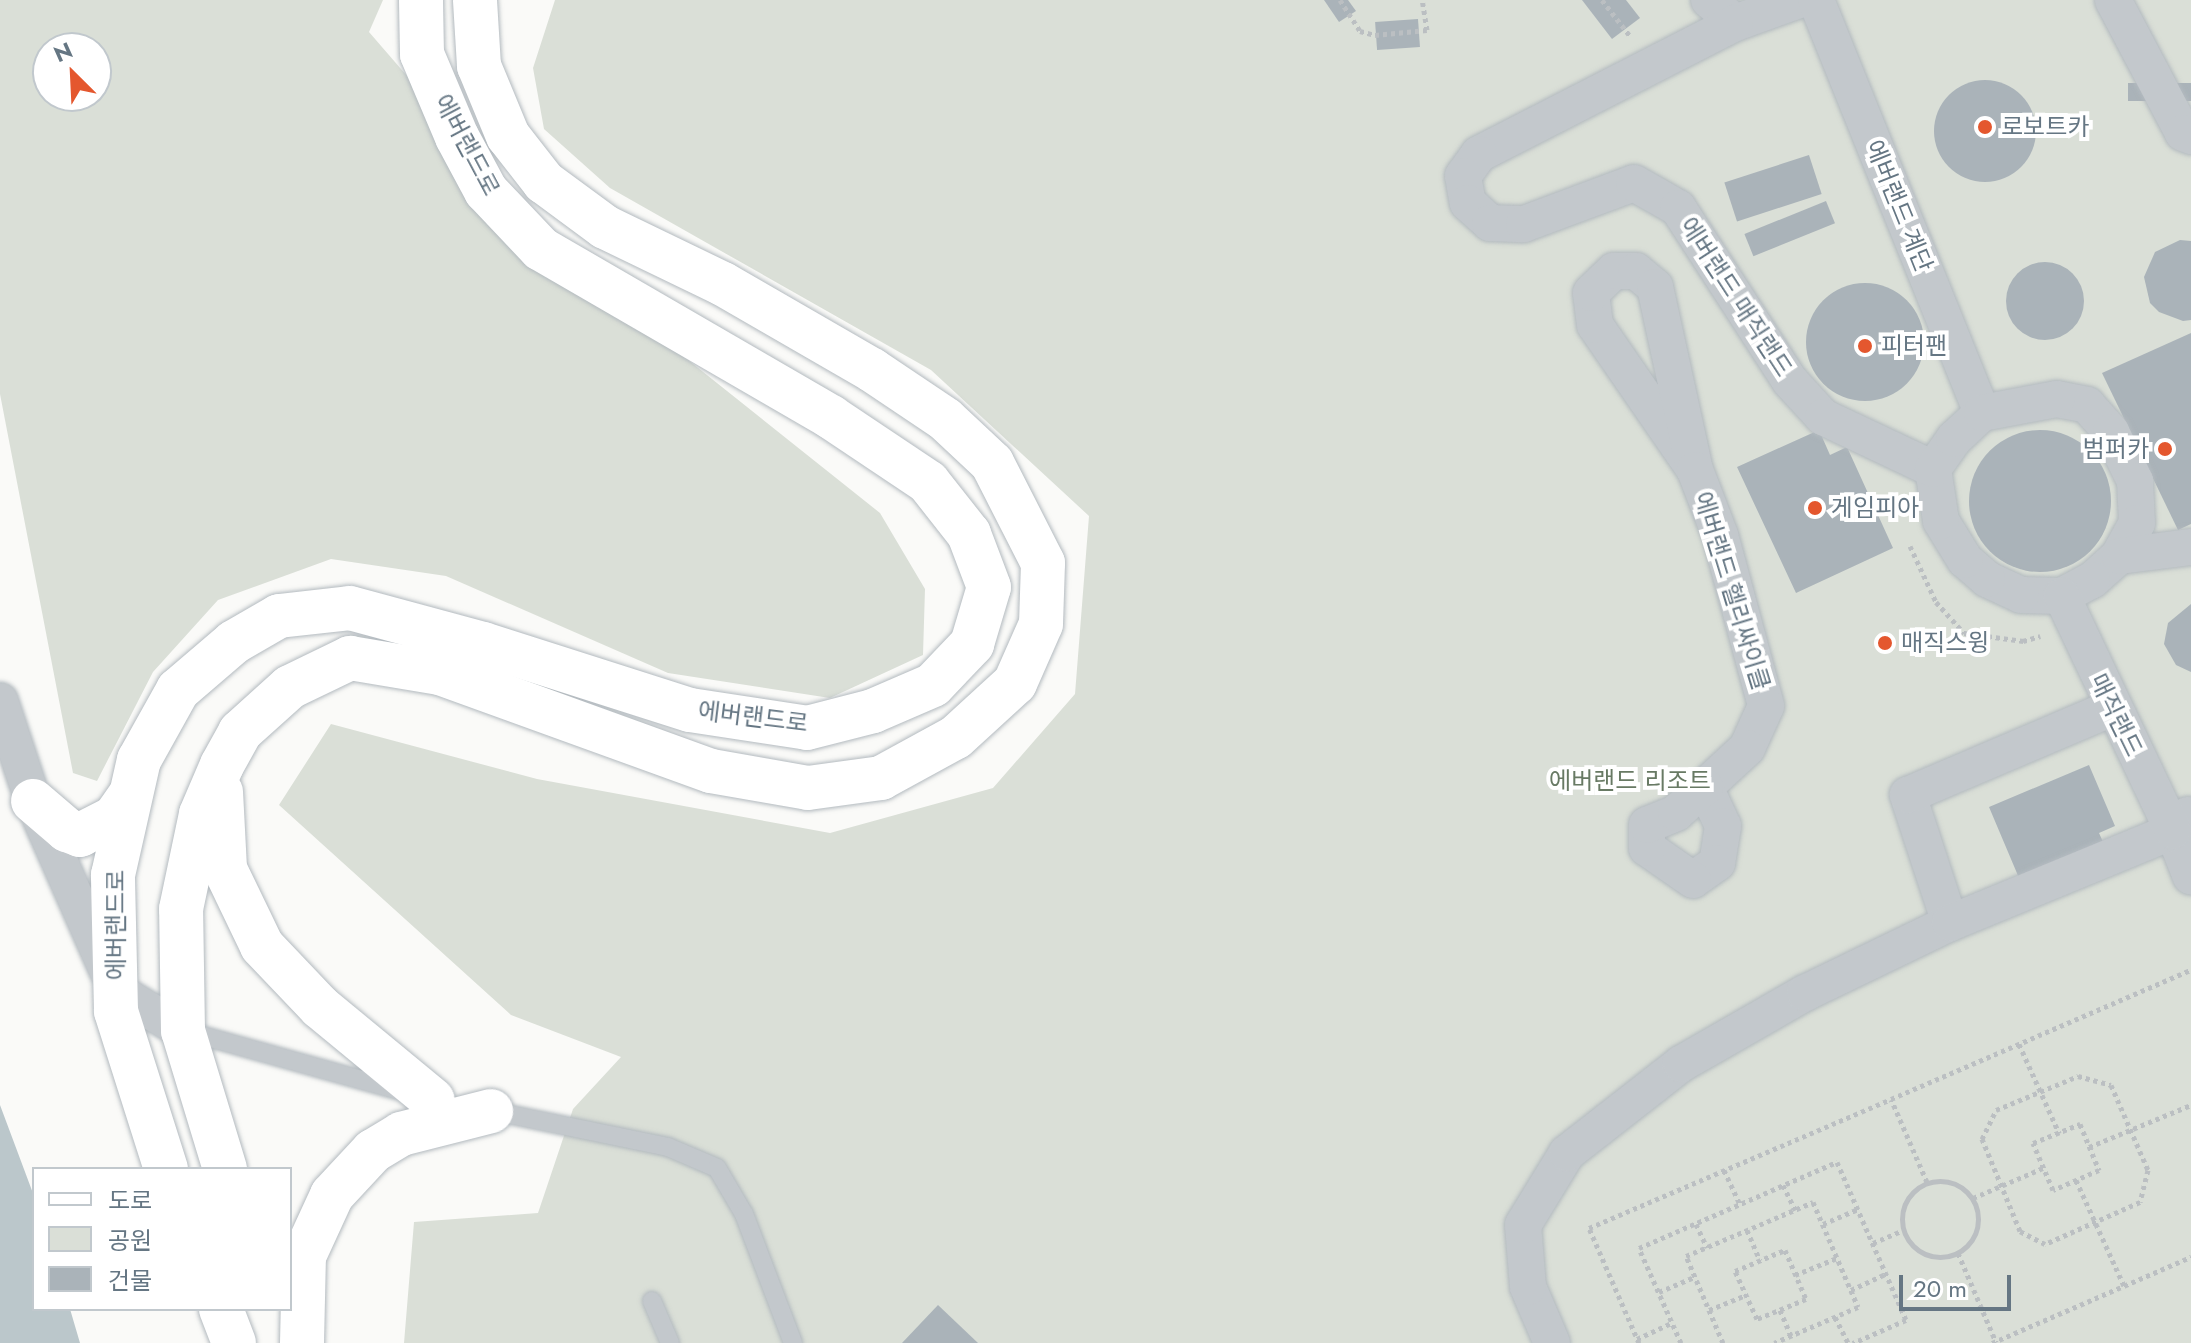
<!DOCTYPE html>
<meta charset="utf-8">
<style>
body{margin:0}
#map{position:relative;width:2191px;height:1343px;overflow:hidden;background:#fafaf8;font-family:Jost,"Noto Sans KR",sans-serif}
div>[style]{position:absolute}
[style*='--x']{left:calc(var(--x)*1px);top:calc(var(--y)*1px);width:calc(var(--w)*1px);rotate:calc(var(--a)*1deg)}
.green>*{inset:0;background:#dadfd7}
.water>*{inset:0;background:#bbc7cb}
.building>*{inset:0;background:#aab3b9;transform-origin:0 0}
.round{border-radius:50%}
.path>*{height:5px;margin-top:-2.5px;transform-origin:0;background:repeating-linear-gradient(90deg,#bbbfc2 0 4px,transparent 0 8px)}
.path>.ring{margin:-2.5px;padding:0;box-sizing:content-box;background:none;border:5px solid #bbbfc2;border-radius:50%}
.roads{filter:drop-shadow(0 0 2px #b3babf) drop-shadow(0 0 2px #b3babf)}
.lane>*{height:18px;margin:-9px;padding:0 9px;transform-origin:9px;border-radius:9px;background:#c3c8cc}
.street>*{height:36px;margin:-18px;padding:0 18px;transform-origin:18px;border-radius:18px;background:#c3c8cc}
.secondary>*{height:44px;margin:-22px;padding:0 22px;transform-origin:22px;border-radius:22px;background:#fff}
.dots>*{width:22px;height:22px;translate:-50% -50%;box-sizing:border-box;border:4px solid #fff;border-radius:50%}
span{translate:-50% -50%;white-space:nowrap;text-align:center;line-height:1.15;-webkit-text-stroke:8px #fff;paint-order:stroke}
.poi-label{font-size:24px;color:#657683}
.left{translate:0 -50%;text-align:left}
.right{translate:-100% -50%;text-align:right}
.street-label{font-size:24px;color:#657683}
.park-label{font-size:24px;color:#687a64}
.legend{position:absolute;left:32px;top:1167px;width:260px;height:144px;box-sizing:border-box;background:#fff;border:2px solid #c1c8cd;margin:0;padding:10px 14px;list-style:none;font-size:24px;color:#657683}
.legend li{display:flex;align-items:center;gap:16px;height:40px}
.legend b{width:40px;border:2px solid #c1c8cd}
.north{position:absolute;left:32px;top:32px;width:80px;height:80px;box-sizing:border-box;background:#fff;border:2px solid #c1c8cd;border-radius:50%;rotate:336deg;font-size:22px;font-weight:700;line-height:32px;text-align:center;color:#657683}
.north::after{content:'';display:block;margin:auto;width:28px;height:36px;background:#e4572e;clip-path:polygon(50% 0,100% 100%,50% 72%,0 100%)}
.scale{position:absolute;left:1899px;top:1275px;width:112px;height:36px;box-sizing:border-box;border:4px solid #657683;border-top:0;padding-left:10px;font-size:24px;line-height:28px;white-space:nowrap;color:#657683;-webkit-text-stroke:6px #fff;paint-order:stroke}
</style>
<div id="map">
<div class="green">
<i style="clip-path:polygon(evenodd,0 0,383px 0,369px 32px,574px 269px,880px 513px,925px 589px,923px 655px,830px 698px,668px 673px,446px 576px,331px 559px,218px 600px,153px 672px,97px 781px,73px 773px,0 394px,0 0,48px 48px,96px 48px,96px 96px,48px 96px,48px 48px)"></i>
<i style="clip-path:polygon(555px 0,2191px 0,2191px 1343px,404px 1343px,414px 1222px,538px 1213px,573px 1109px,621px 1057px,511px 1015px,279px 805px,331px 724px,537px 779px,830px 833px,993px 788px,1075px 694px,1089px 516px,931px 370px,610px 188px,544px 129px,533px 68px)"></i>
</div>
<div class="water">
<i style="clip-path:polygon(0 1105px,34px 1196px,34px 1309px,70px 1309px,80px 1343px,0 1343px)"></i>
</div>
<div class="building">
<i style="clip-path:polygon(1324px 0,1348px 0,1356px 11px,1339px 22px)"></i>
<i style="clip-path:polygon(1582px 0,1626px 0,1640px 18px,1612px 39px)"></i>
<i style="left:1418px;top:19px;width:28px;height:43px;rotate:86deg"></i>
<i class="round" style="left:1934px;top:80px;width:102px;height:102px"></i>
<i style="left:2191px;top:83px;width:18px;height:63px;rotate:90deg"></i>
<i style="left:1809px;top:155px;width:41px;height:89px;rotate:72deg"></i>
<i style="left:1826px;top:201px;width:24px;height:88px;rotate:68deg"></i>
<i style="clip-path:polygon(2180px 240px,2191px 241px,2191px 320px,2183px 321px,2159px 312px,2150px 303px,2144px 277px,2155px 252px)"></i>
<i class="round" style="left:2006px;top:262px;width:78px;height:78px"></i>
<i class="round" style="left:1806px;top:283px;width:118px;height:118px"></i>
<i style="clip-path:polygon(2191px 333px,2191px 524px,2178px 530px,2102px 373px)"></i>
<i class="round" style="left:1969px;top:430px;width:142px;height:142px"></i>
<i style="clip-path:polygon(1819px 430px,1830px 455px,1847px 447px,1893px 548px,1796px 593px,1737px 467px)"></i>
<i style="clip-path:polygon(2191px 604px,2191px 672px,2176px 665px,2164px 644px,2168px 623px)"></i>
<i style="clip-path:polygon(2089px 765px,2115px 826px,2099px 833px,2103px 842px,2019px 878px,1989px 807px)"></i>
<i style="clip-path:polygon(938px 1305px,978px 1343px,902px 1343px)"></i>
</div>
<div class="path">
<i style="--x:1340;--y:0;--w:37;--a:57"></i>
<i style="--x:1360;--y:31;--w:16;--a:15"></i>
<i style="--x:1375;--y:35;--w:52;--a:-5.5"></i>
<i style="--x:1427;--y:30;--w:30;--a:-99"></i>
<i style="--x:1602;--y:0;--w:46;--a:52.1"></i>
<i style="--x:1893;--y:492;--w:22;--a:72"></i>
<i style="--x:1910;--y:546;--w:62;--a:65.1"></i>
<i style="--x:1936;--y:602;--w:42;--a:47.9"></i>
<i style="--x:1964;--y:633;--w:60;--a:7.7"></i>
<i style="--x:2023;--y:641;--w:18;--a:-16"></i>
<i style="--x:2019;--y:1044;--w:98;--a:65.8"></i>
<i style="--x:2078;--y:1076;--w:34;--a:15"></i>
<i style="--x:2111;--y:1085;--w:93;--a:66.5"></i>
<i style="--x:2148;--y:1170;--w:33;--a:104"></i>
<i style="--x:2140;--y:1202;--w:104;--a:156.1"></i>
<i style="--x:2045;--y:1244;--w:28;--a:-153"></i>
<i style="--x:2020;--y:1231;--w:100;--a:-112.4"></i>
<i style="--x:1982;--y:1139;--w:32;--a:-64"></i>
<i style="--x:1996;--y:1110;--w:89;--a:-22.5"></i>
<i style="--x:2080;--y:1124;--w:50;--a:67.6"></i>
<i style="--x:2099;--y:1170;--w:50;--a:156.5"></i>
<i style="--x:2053;--y:1190;--w:51;--a:-113.1"></i>
<i style="--x:2033;--y:1143;--w:51;--a:-22"></i>
<i style="--x:2089;--y:1147;--w:110;--a:-22.4"></i>
<i style="--x:1724;--y:1170;--w:38;--a:65"></i>
<i style="--x:2076;--y:1180;--w:116;--a:65.6"></i>
<i class="ring" style="left:1902px;top:1181px;width:71px;height:71px"></i>
<i style="--x:1927;--y:1182;--w:90;--a:-113.4"></i>
<i style="--x:1891;--y:1099;--w:327;--a:-23.3"></i>
<i style="--x:1783;--y:1185;--w:28;--a:64"></i>
<i style="--x:1973;--y:1198;--w:76;--a:-23.2"></i>
<i style="--x:1696;--y:1224;--w:26;--a:65"></i>
<i style="--x:1823;--y:1224;--w:38;--a:-23"></i>
<i style="--x:1747;--y:1230;--w:33;--a:67"></i>
<i style="--x:1873;--y:1243;--w:34;--a:-23"></i>
<i style="--x:1785;--y:1250;--w:53;--a:66.8"></i>
<i style="--x:1806;--y:1299;--w:53;--a:157.8"></i>
<i style="--x:1757;--y:1319;--w:53;--a:-114.6"></i>
<i style="--x:1735;--y:1271;--w:54;--a:-22.8"></i>
<i style="--x:1958;--y:1253;--w:97;--a:66.9"></i>
<i style="--x:1795;--y:1275;--w:45;--a:-22"></i>
<i style="--x:1851;--y:1290;--w:38;--a:-25"></i>
<i style="--x:1659;--y:1292;--w:38;--a:-23"></i>
<i style="--x:1709;--y:1310;--w:40;--a:-22"></i>
<i style="--x:1780;--y:1310;--w:28;--a:67"></i>
<i style="--x:1835;--y:1317;--w:29;--a:63"></i>
<i style="--x:1637;--y:1339;--w:38;--a:-25"></i>
<i style="--x:1639;--y:1343;--w:125;--a:-113.5"></i>
<i style="--x:1589;--y:1228;--w:328;--a:-23.1"></i>
<i style="--x:1681;--y:1343;--w:104;--a:-113.9"></i>
<i style="--x:1639;--y:1248;--w:216;--a:-23.5"></i>
<i style="--x:1837;--y:1162;--w:172;--a:66.4"></i>
<i style="--x:1906;--y:1320;--w:58;--a:156.5"></i>
<i style="--x:1723;--y:1343;--w:95;--a:-113"></i>
<i style="--x:1686;--y:1256;--w:138;--a:-23"></i>
<i style="--x:1813;--y:1202;--w:114;--a:66.8"></i>
<i style="--x:1858;--y:1307;--w:91;--a:156.8"></i>
<i style="--x:1992;--y:1343;--w:217;--a:-23.4"></i>
</div>
<div class="roads">
<div class="lane">
<i style="--x:186;--y:1031;--w:226;--a:15.6"></i>
<i style="--x:488;--y:1110;--w:184;--a:11.6"></i>
<i style="--x:668;--y:1147;--w:53;--a:23.2"></i>
<i style="--x:717;--y:1168;--w:53;--a:59.6"></i>
<i style="--x:744;--y:1214;--w:138;--a:69.2"></i>
<i style="--x:652;--y:1301;--w:46;--a:66.8"></i>
</div>
<div class="street">
<i style="--x:1709;--y:0;--w:35;--a:41"></i>
<i style="--x:1799;--y:0;--w:68;--a:160.2"></i>
<i style="--x:1735;--y:23;--w:288;--a:152.9"></i>
<i style="--x:1479;--y:154;--w:27;--a:126"></i>
<i style="--x:1463;--y:176;--w:27;--a:80"></i>
<i style="--x:1468;--y:203;--w:30;--a:42"></i>
<i style="--x:1490;--y:223;--w:34;--a:2"></i>
<i style="--x:1524;--y:224;--w:117;--a:-20.4"></i>
<i style="--x:1634;--y:183;--w:51;--a:29.6"></i>
<i style="--x:1678;--y:208;--w:206;--a:57.1"></i>
<i style="--x:1790;--y:381;--w:49;--a:47.5"></i>
<i style="--x:1823;--y:417;--w:122;--a:25.3"></i>
<i style="--x:1816;--y:0;--w:445;--a:68.1"></i>
<i style="--x:2113;--y:0;--w:150;--a:62.2"></i>
<i style="--x:2183;--y:133;--w:9;--a:21"></i>
<i style="--x:2057;--y:399;--w:31;--a:11"></i>
<i style="--x:2087;--y:405;--w:36;--a:48"></i>
<i style="--x:2111;--y:432;--w:55;--a:63.9"></i>
<i style="--x:2135;--y:481;--w:42;--a:87.3"></i>
<i style="--x:2137;--y:523;--w:38;--a:119"></i>
<i style="--x:2119;--y:556;--w:36;--a:138"></i>
<i style="--x:2092;--y:580;--w:34;--a:152"></i>
<i style="--x:2062;--y:596;--w:41;--a:-178.6"></i>
<i style="--x:2021;--y:595;--w:38;--a:-155"></i>
<i style="--x:1987;--y:579;--w:29;--a:-139"></i>
<i style="--x:1965;--y:560;--w:46;--a:-121.6"></i>
<i style="--x:1941;--y:521;--w:53;--a:-98.7"></i>
<i style="--x:1933;--y:469;--w:37;--a:-55"></i>
<i style="--x:1954;--y:439;--w:38;--a:-43"></i>
<i style="--x:1982;--y:413;--w:76;--a:-10.6"></i>
<i style="--x:1695;--y:470;--w:176;--a:-124.6"></i>
<i style="--x:1595;--y:325;--w:32;--a:-97"></i>
<i style="--x:1591;--y:293;--w:32;--a:-44"></i>
<i style="--x:1614;--y:271;--w:22;--a:0"></i>
<i style="--x:1636;--y:271;--w:25;--a:40"></i>
<i style="--x:1655;--y:287;--w:187;--a:77.7"></i>
<i style="--x:1695;--y:470;--w:70;--a:69"></i>
<i style="--x:1720;--y:535;--w:177;--a:74.9"></i>
<i style="--x:1766;--y:706;--w:46;--a:114.3"></i>
<i style="--x:1747;--y:748;--w:57;--a:137.1"></i>
<i style="--x:1705;--y:787;--w:43;--a:65.2"></i>
<i style="--x:1723;--y:826;--w:37;--a:99"></i>
<i style="--x:1717;--y:863;--w:29;--a:145"></i>
<i style="--x:1693;--y:880;--w:56;--a:-145.2"></i>
<i style="--x:1647;--y:848;--w:23;--a:-90"></i>
<i style="--x:1647;--y:825;--w:31;--a:-22"></i>
<i style="--x:1676;--y:813;--w:39;--a:-42"></i>
<i style="--x:2120;--y:556;--w:72;--a:-7.2"></i>
<i style="--x:0;--y:701;--w:105;--a:71.7"></i>
<i style="--x:33;--y:801;--w:206;--a:66.3"></i>
<i style="--x:116;--y:990;--w:79;--a:31.5"></i>
<i style="--x:2188;--y:815;--w:22;--a:133"></i>
<i style="--x:2173;--y:831;--w:49;--a:68.6"></i>
<i style="--x:1950;--y:923;--w:135;--a:-108.2"></i>
<i style="--x:1908;--y:795;--w:222;--a:-23.1"></i>
<i style="--x:1552;--y:1343;--w:61;--a:-113.2"></i>
<i style="--x:1528;--y:1287;--w:62;--a:-94.6"></i>
<i style="--x:1523;--y:1225;--w:84;--a:-58.6"></i>
<i style="--x:1567;--y:1153;--w:145;--a:-38"></i>
<i style="--x:1681;--y:1064;--w:143;--a:-29.8"></i>
<i style="--x:1805;--y:993;--w:161;--a:-25.8"></i>
<i style="--x:1950;--y:923;--w:241;--a:-22.4"></i>
<i style="--x:2173;--y:831;--w:260;--a:-115.3"></i>
</div>
<div class="secondary">
<i style="--x:221;--y:792;--w:77;--a:87"></i>
<i style="--x:225;--y:869;--w:85;--a:64.3"></i>
<i style="--x:262;--y:946;--w:84;--a:46.4"></i>
<i style="--x:320;--y:1007;--w:146;--a:39.5"></i>
<i style="--x:33;--y:801;--w:45;--a:40.5"></i>
<i style="--x:67;--y:830;--w:14;--a:21"></i>
<i style="--x:80;--y:835;--w:38;--a:-27"></i>
<i style="--x:114;--y:818;--w:29;--a:-55"></i>
<i style="--x:166;--y:1169;--w:166;--a:-107.6"></i>
<i style="--x:116;--y:1011;--w:136;--a:-91.3"></i>
<i style="--x:113;--y:875;--w:118;--a:-77.3"></i>
<i style="--x:139;--y:760;--w:80;--a:-60.9"></i>
<i style="--x:178;--y:690;--w:74;--a:-40.6"></i>
<i style="--x:234;--y:642;--w:52;--a:-30"></i>
<i style="--x:279;--y:616;--w:71;--a:-6.4"></i>
<i style="--x:350;--y:608;--w:138;--a:15.1"></i>
<i style="--x:483;--y:644;--w:217;--a:17.7"></i>
<i style="--x:690;--y:710;--w:118;--a:8.7"></i>
<i style="--x:807;--y:728;--w:68;--a:-14.4"></i>
<i style="--x:873;--y:711;--w:65;--a:-23.4"></i>
<i style="--x:933;--y:685;--w:57;--a:-46.4"></i>
<i style="--x:972;--y:644;--w:59;--a:-73.4"></i>
<i style="--x:989;--y:587;--w:57;--a:-110.7"></i>
<i style="--x:969;--y:534;--w:66;--a:-128.3"></i>
<i style="--x:928;--y:482;--w:117;--a:-146.2"></i>
<i style="--x:831;--y:417;--w:335;--a:-149.9"></i>
<i style="--x:541;--y:249;--w:80;--a:-133.5"></i>
<i style="--x:486;--y:191;--w:61;--a:-118.2"></i>
<i style="--x:457;--y:137;--w:90;--a:-112.9"></i>
<i style="--x:422;--y:54;--w:54;--a:-91.1"></i>
<i style="--x:225;--y:1169;--w:144;--a:-106.9"></i>
<i style="--x:183;--y:1031;--w:122;--a:-90.9"></i>
<i style="--x:181;--y:909;--w:97;--a:-78.1"></i>
<i style="--x:201;--y:814;--w:53;--a:-66.8"></i>
<i style="--x:222;--y:765;--w:38;--a:-61"></i>
<i style="--x:240;--y:732;--w:67;--a:-42"></i>
<i style="--x:290;--y:687;--w:67;--a:-25.8"></i>
<i style="--x:350;--y:658;--w:91;--a:9.5"></i>
<i style="--x:440;--y:673;--w:288;--a:19.9"></i>
<i style="--x:711;--y:771;--w:98;--a:9.9"></i>
<i style="--x:808;--y:788;--w:74;--a:-7.8"></i>
<i style="--x:881;--y:778;--w:85;--a:-28.7"></i>
<i style="--x:956;--y:737;--w:80;--a:-42.5"></i>
<i style="--x:1015;--y:683;--w:64;--a:-66.2"></i>
<i style="--x:1041;--y:624;--w:61;--a:-88.1"></i>
<i style="--x:1043;--y:563;--w:112;--a:-117"></i>
<i style="--x:992;--y:463;--w:64;--a:-136.9"></i>
<i style="--x:945;--y:419;--w:88;--a:-146.1"></i>
<i style="--x:872;--y:370;--w:172;--a:-150"></i>
<i style="--x:723;--y:284;--w:131;--a:-154.2"></i>
<i style="--x:605;--y:227;--w:76;--a:-143.6"></i>
<i style="--x:544;--y:182;--w:58;--a:-128"></i>
<i style="--x:508;--y:136;--w:76;--a:-112.5"></i>
<i style="--x:479;--y:66;--w:66;--a:-93.5"></i>
<i style="--x:221;--y:1309;--w:36;--a:69"></i>
<i style="--x:302;--y:1343;--w:87;--a:-88.7"></i>
<i style="--x:304;--y:1256;--w:67;--a:-65.3"></i>
<i style="--x:332;--y:1195;--w:60;--a:-47"></i>
<i style="--x:373;--y:1151;--w:33;--a:-31"></i>
<i style="--x:401;--y:1134;--w:93;--a:-14.3"></i>
</div>
</div>
<div class="dots">
<i style="left:1985px;top:127px;background:#e4572e"></i>
<i style="left:1865px;top:346px;background:#e4572e"></i>
<i style="left:2165px;top:449px;background:#e4572e"></i>
<i style="left:1815px;top:508px;background:#e4572e"></i>
<i style="left:1885px;top:643px;background:#e4572e"></i>
</div>
<div class="poi-label">
<span class="left" style="left:2001px;top:127px">로보트카</span>
<span class="left" style="left:1881px;top:346px">피터팬</span>
<span class="right" style="left:2149px;top:449px">범퍼카</span>
<span class="left" style="left:1831px;top:508px">게임피아</span>
<span class="left" style="left:1901px;top:643px">매직스윙</span>
</div>
<div class="street-label">
<span style="left:467px;top:145px;rotate:62deg">에버랜드로</span>
<span style="left:1899px;top:206px;rotate:68deg">에버랜드 계단</span>
<span style="left:1736px;top:297px;rotate:57deg">에버랜드 매직랜드</span>
<span style="left:1732px;top:591px;rotate:73deg">에버랜드 헬리싸이클</span>
<span style="left:2116px;top:715px;rotate:64deg">매직랜드</span>
<span style="left:753px;top:717px;rotate:7deg">에버랜드로</span>
<span style="left:116px;top:925px;rotate:-90deg">에버랜드로</span>
</div>
<div class="park-label">
<span style="left:1630px;top:781px">에버랜드 리조트</span>
</div>
<ul class="legend">
<li><b style="height:10px;background:#fff"></b>도로</li>
<li><b style="height:22px;background:#dadfd7"></b>공원</li>
<li><b style="height:22px;background:#aab3b9"></b>건물</li>
</ul>
<div class="north">N</div>
<div class="scale">20 m</div>
</div>
